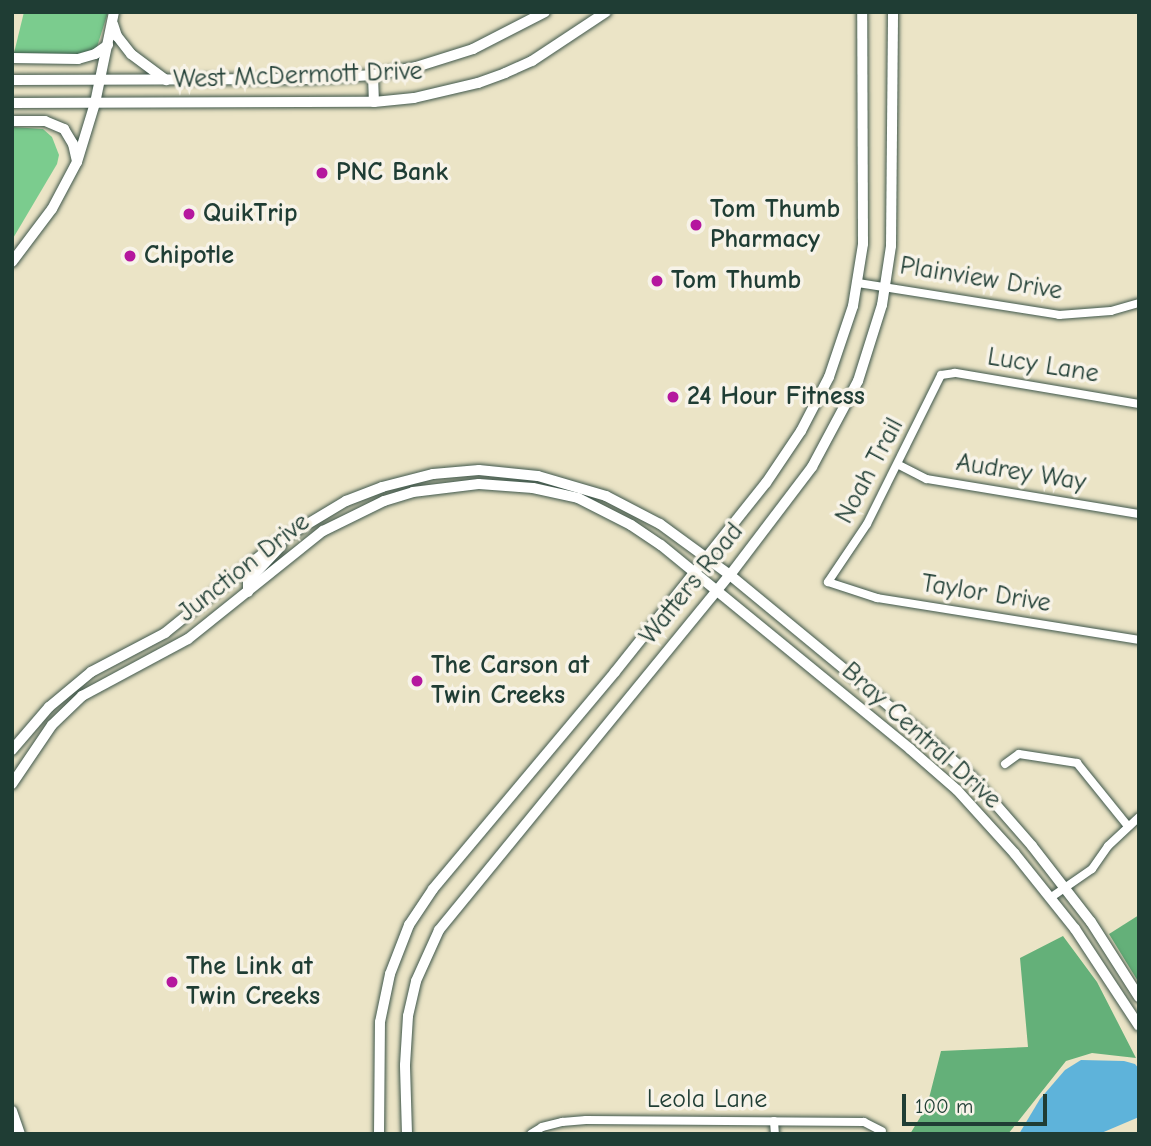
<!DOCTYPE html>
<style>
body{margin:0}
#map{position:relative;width:1151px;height:1146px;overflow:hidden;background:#ebe4c6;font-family:"Comic Neue",sans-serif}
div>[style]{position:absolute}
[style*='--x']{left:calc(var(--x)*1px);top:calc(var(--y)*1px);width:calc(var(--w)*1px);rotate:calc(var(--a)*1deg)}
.green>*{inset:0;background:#7bcc8e}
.forest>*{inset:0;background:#64b079}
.water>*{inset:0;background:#5eb3da}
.roads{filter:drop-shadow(0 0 2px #3e564a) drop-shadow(0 0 2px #3e564a)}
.minor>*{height:8px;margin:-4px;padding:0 4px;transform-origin:4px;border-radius:4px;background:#fff}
.tertiary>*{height:10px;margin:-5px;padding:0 5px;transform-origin:5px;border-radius:5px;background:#fff}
.secondary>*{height:10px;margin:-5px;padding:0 5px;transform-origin:5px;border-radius:5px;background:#fff}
.dots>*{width:19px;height:19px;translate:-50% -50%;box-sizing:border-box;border:4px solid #f7f3e8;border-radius:50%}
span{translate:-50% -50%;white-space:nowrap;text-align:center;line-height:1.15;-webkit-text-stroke:7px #f7f3e8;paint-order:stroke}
.street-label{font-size:26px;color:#1f3d34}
.poi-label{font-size:26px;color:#1f3d34;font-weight:700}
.left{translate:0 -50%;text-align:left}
.frame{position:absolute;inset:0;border:14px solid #1f3d34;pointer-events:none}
.scale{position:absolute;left:902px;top:1094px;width:145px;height:32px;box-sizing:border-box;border:4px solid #1f3d34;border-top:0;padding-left:9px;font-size:21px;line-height:24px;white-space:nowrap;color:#1f3d34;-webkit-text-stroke:5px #f7f3e8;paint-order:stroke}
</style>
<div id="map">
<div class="green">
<i style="clip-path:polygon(24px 12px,108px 12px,97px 47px,84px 55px,14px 53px)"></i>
<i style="clip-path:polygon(12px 127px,43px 129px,52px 137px,59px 155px,57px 164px,12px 240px)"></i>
</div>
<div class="forest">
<i style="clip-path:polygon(1139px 915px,1139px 983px,1109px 934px)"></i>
<i style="clip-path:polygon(1063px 936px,1097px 982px,1136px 1058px,1092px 1053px,1066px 1061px,1008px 1134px,910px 1134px,927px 1106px,941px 1051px,1028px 1047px,1020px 958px)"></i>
</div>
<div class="water">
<i style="clip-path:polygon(1081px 1060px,1124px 1061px,1135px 1064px,1139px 1069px,1139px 1117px,1099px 1134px,1019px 1134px,1040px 1099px,1065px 1070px)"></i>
</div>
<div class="roads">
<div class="minor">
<i style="--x:858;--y:283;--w:204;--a:9"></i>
<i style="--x:1059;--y:315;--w:52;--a:-4.4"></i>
<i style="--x:1111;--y:311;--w:29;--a:-16"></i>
<i style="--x:1139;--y:404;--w:187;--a:-170.4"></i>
<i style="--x:955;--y:373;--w:14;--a:172"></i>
<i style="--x:941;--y:375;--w:166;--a:116.4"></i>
<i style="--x:867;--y:524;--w:70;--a:123.9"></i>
<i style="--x:828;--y:582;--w:52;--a:18.1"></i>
<i style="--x:877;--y:598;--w:265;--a:9.1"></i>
<i style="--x:899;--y:465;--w:31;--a:27"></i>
<i style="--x:927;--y:479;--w:215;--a:9.4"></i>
<i style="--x:1005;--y:764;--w:17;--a:-36"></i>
<i style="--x:1019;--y:754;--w:59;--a:8.8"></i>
<i style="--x:1077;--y:763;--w:80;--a:51.1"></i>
<i style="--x:1050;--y:898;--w:51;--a:-34.6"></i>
<i style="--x:1092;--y:869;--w:28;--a:-55"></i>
<i style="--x:1108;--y:846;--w:42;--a:-43.1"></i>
<i style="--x:774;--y:1121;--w:13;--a:86"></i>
<i style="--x:531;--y:1134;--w:13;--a:-32"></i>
<i style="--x:542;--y:1127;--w:21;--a:-14"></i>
<i style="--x:562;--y:1122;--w:24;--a:-5"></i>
<i style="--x:586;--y:1120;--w:278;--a:0.4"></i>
<i style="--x:864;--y:1122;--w:20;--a:27"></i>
</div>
<div class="tertiary">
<i style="--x:248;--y:592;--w:11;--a:-90"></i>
<i style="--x:248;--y:581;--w:48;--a:-46.7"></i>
<i style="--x:12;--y:750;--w:57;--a:-49.3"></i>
<i style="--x:49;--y:707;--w:55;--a:-39.8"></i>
<i style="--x:91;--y:672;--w:84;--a:-27.8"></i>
<i style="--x:165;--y:633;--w:143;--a:-39"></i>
<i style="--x:276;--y:543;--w:82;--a:-31"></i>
<i style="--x:346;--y:501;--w:39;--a:-21"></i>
<i style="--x:382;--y:487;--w:53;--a:-14.3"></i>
<i style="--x:433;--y:474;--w:46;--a:-5"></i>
<i style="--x:479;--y:470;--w:59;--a:5.8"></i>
<i style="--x:538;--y:476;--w:71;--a:16.4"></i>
<i style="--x:606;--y:496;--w:61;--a:27.4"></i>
<i style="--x:660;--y:524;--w:87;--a:36.1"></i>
<i style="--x:730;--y:575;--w:250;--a:39.5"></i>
<i style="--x:923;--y:734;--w:64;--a:41.2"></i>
<i style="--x:971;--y:776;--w:93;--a:48.9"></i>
<i style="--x:1032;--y:846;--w:96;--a:52.2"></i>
<i style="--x:1091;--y:922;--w:89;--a:57.4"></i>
<i style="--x:12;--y:784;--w:71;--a:-55.9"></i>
<i style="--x:52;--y:725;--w:42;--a:-44"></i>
<i style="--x:82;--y:696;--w:120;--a:-28.3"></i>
<i style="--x:188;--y:639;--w:173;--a:-38.7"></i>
<i style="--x:323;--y:531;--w:68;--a:-26.2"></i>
<i style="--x:384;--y:501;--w:30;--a:-17"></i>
<i style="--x:413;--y:492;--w:66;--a:-6.9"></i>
<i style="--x:479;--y:484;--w:54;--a:4.2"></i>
<i style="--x:533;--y:488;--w:46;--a:12.5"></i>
<i style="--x:578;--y:498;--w:59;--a:27"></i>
<i style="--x:631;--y:525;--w:36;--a:34"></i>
<i style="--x:661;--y:545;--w:322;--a:39.3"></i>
<i style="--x:910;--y:749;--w:62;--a:41.1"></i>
<i style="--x:957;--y:790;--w:86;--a:47.8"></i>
<i style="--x:1015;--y:854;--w:96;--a:51.3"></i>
<i style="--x:1075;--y:929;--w:116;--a:56.6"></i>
<i style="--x:12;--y:1111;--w:24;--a:71"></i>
</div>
<div class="secondary">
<i style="--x:113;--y:24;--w:13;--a:72"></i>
<i style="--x:117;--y:36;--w:23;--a:52"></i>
<i style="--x:131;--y:54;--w:44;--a:36.6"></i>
<i style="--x:12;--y:58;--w:66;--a:0.9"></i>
<i style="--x:78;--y:59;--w:18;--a:-16"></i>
<i style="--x:95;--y:54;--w:16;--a:-35"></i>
<i style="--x:373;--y:75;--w:27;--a:88"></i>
<i style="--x:12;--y:80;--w:295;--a:-0.2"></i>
<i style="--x:307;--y:79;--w:66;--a:-3.5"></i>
<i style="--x:373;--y:75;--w:44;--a:-10.5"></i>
<i style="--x:416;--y:67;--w:60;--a:-17.5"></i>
<i style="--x:473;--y:49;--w:81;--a:-27.2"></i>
<i style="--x:12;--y:103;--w:362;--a:-0.2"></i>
<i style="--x:374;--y:102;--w:40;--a:-5.7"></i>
<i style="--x:414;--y:98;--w:66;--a:-13.2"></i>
<i style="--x:478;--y:83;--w:29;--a:-20"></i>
<i style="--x:505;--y:73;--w:30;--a:-24"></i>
<i style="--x:532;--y:61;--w:89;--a:-33.5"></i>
<i style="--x:12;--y:121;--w:33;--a:0"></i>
<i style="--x:45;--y:121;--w:21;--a:23"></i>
<i style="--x:64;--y:129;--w:17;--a:59"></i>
<i style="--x:73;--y:144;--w:18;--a:77"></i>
<i style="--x:12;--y:262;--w:66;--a:-53"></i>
<i style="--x:52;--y:209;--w:53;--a:-62"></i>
<i style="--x:77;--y:162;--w:62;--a:-73"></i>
<i style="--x:95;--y:103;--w:93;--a:-78.2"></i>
<i style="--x:379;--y:1134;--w:112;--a:-89.5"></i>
<i style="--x:380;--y:1022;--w:49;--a:-78.2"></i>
<i style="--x:390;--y:974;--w:53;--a:-68.8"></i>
<i style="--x:409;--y:925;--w:43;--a:-56.3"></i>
<i style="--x:433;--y:889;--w:283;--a:-50"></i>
<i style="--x:615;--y:672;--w:242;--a:-51.4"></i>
<i style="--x:766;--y:483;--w:63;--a:-56.1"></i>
<i style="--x:801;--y:431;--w:61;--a:-62.6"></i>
<i style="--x:829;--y:377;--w:75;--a:-71.3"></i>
<i style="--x:853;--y:306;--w:63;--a:-80.8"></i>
<i style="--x:863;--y:244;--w:232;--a:-90.2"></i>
<i style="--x:407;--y:1134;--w:69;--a:-91.7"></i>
<i style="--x:405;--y:1065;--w:49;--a:-86.5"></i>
<i style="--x:408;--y:1016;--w:36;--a:-77"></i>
<i style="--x:416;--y:981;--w:56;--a:-65.7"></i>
<i style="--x:439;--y:930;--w:459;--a:-50.7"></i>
<i style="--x:730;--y:575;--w:136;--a:-52.8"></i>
<i style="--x:812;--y:467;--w:98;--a:-61.9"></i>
<i style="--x:858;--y:381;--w:80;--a:-72.5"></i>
<i style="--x:882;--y:305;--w:60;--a:-81.3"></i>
<i style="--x:891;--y:246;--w:234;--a:-89.5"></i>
</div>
</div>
<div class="dots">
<i style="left:322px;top:173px;background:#b5179e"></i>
<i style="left:189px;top:214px;background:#b5179e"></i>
<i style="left:696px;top:225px;background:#b5179e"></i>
<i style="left:130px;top:256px;background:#b5179e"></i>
<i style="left:657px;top:281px;background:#b5179e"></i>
<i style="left:673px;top:397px;background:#b5179e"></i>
<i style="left:417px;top:681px;background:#b5179e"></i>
<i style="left:172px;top:982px;background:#b5179e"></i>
</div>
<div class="street-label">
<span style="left:298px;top:76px;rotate:-2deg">West McDermott Drive</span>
<span style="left:981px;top:279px;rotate:9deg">Plainview Drive</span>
<span style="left:1043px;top:366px;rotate:9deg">Lucy Lane</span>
<span style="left:870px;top:471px;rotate:-62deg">Noah Trail</span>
<span style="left:1021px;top:473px;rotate:9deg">Audrey Way</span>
<span style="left:244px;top:568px;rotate:-38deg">Junction Drive</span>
<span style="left:692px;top:584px;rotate:-51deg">Watters Road</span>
<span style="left:986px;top:594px;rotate:9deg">Taylor Drive</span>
<span style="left:921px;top:736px;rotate:42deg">Bray Central Drive</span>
<span style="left:707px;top:1100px">Leola Lane</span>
</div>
<div class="poi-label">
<span class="left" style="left:336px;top:173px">PNC Bank</span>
<span class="left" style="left:710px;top:225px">Tom Thumb<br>Pharmacy</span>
<span class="left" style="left:203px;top:214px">QuikTrip</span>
<span class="left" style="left:144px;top:256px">Chipotle</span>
<span class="left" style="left:671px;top:281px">Tom Thumb</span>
<span class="left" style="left:687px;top:397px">24 Hour Fitness</span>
<span class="left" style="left:431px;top:681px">The Carson at<br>Twin Creeks</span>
<span class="left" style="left:186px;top:982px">The Link at<br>Twin Creeks</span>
</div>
<div class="frame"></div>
<div class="scale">100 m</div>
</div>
